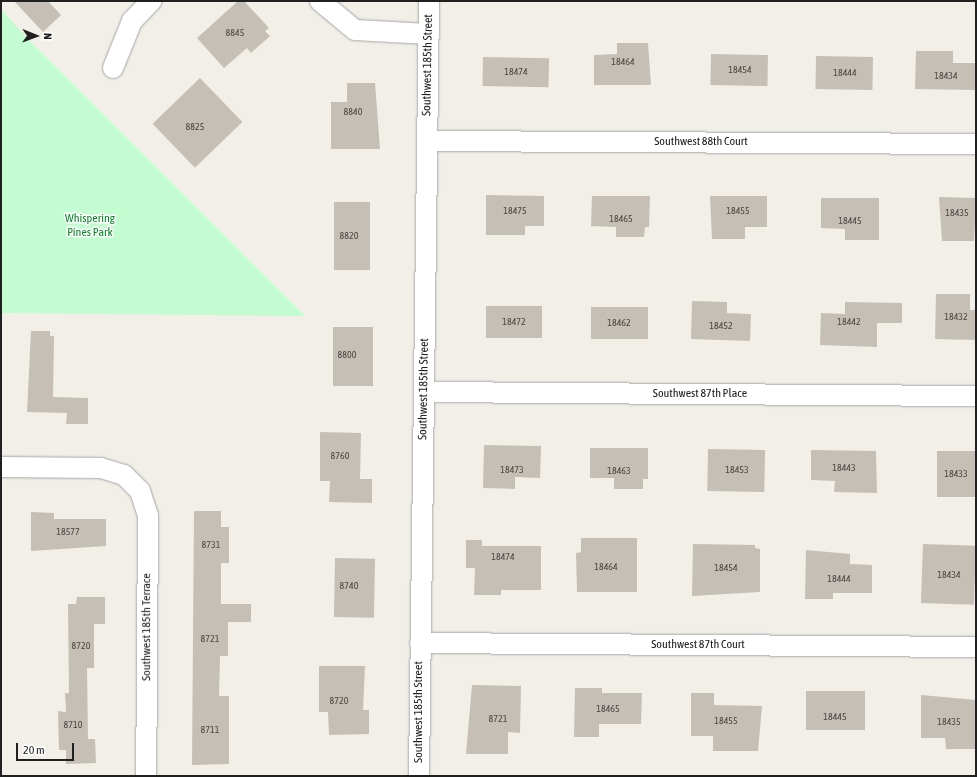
<!DOCTYPE html>
<style>
body{margin:0}
#map{position:relative;width:977px;height:777px;overflow:hidden;background:#f1efe7;font-family:"Asap Condensed",sans-serif}
div>[style]{position:absolute}
[style*='--x']{left:calc(var(--x)*1px);top:calc(var(--y)*1px);width:calc(var(--w)*1px);rotate:calc(var(--a)*1deg)}
.park>*{inset:0;background:#c3fcd0}
.building>*{inset:0;background:#c6bfb5;transform-origin:0 0}
.roads{filter:drop-shadow(0 0 1px #a7a7a7) drop-shadow(0 0 1px #a7a7a7)}
.minor>*{height:20px;margin:-10px;padding:0 10px;transform-origin:10px;border-radius:10px;background:#fff}
span{translate:-50% -50%;white-space:nowrap;text-align:center;line-height:1.15;-webkit-text-stroke:3px #fff;paint-order:stroke}
.number-label{font-size:10px;color:#4a4845}
.number-label span{-webkit-text-stroke-width:0}
.street-label{font-size:12px;color:#202020}
.park-label{font-size:12px;color:#078526}
.frame{position:absolute;inset:0;border:2px solid #202020;pointer-events:none}
.north{position:absolute;left:16px;top:16px;width:40px;height:40px;-webkit-text-stroke:3px #fff;paint-order:stroke;rotate:91deg;font-size:11px;font-weight:700;line-height:16px;text-align:center;color:#202020}
.north::after{content:'';display:block;margin:auto;width:14px;height:18px;background:#202020;clip-path:polygon(50% 0,100% 100%,50% 72%,0 100%)}
.scale{position:absolute;left:16px;top:743px;width:58px;height:18px;box-sizing:border-box;border:2px solid #202020;border-top:0;padding-left:5px;font-size:12px;line-height:14px;white-space:nowrap;color:#202020;-webkit-text-stroke:3px #fff;paint-order:stroke}
</style>
<div id="map">
<div class="park">
<i style="clip-path:polygon(1px 9px,28px 39px,305px 316px,1px 313px)"></i>
</div>
<div class="building">
<i style="clip-path:polygon(14px 1px,48px 1px,61px 15px,43px 32px)"></i>
<i style="clip-path:polygon(238px 1px,244px 1px,269px 28px,265px 31px,270px 36px,251px 53px,247px 48px,224px 68px,197px 38px)"></i>
<i style="clip-path:polygon(617px 43px,648px 43px,651px 85px,594px 85px,594px 55px,617px 54px)"></i>
<i style="clip-path:polygon(916px 51px,953px 51px,953px 63px,976px 63px,976px 90px,915px 89px)"></i>
<i style="left:711px;top:54px;width:57px;height:31px;rotate:1deg"></i>
<i style="left:816px;top:56px;width:57px;height:33px;rotate:1deg"></i>
<i style="left:483px;top:57px;width:66px;height:29px;rotate:1deg"></i>
<i style="left:200px;top:78px;width:61px;height:66px;rotate:46deg"></i>
<i style="clip-path:polygon(347px 83px,375px 83px,380px 149px,331px 149px,331px 102px,347px 102px)"></i>
<i style="clip-path:polygon(486px 195px,544px 196px,544px 226px,525px 226px,525px 235px,486px 235px)"></i>
<i style="clip-path:polygon(592px 196px,650px 196px,649px 227px,645px 227px,644px 237px,616px 237px,616px 227px,591px 226px)"></i>
<i style="clip-path:polygon(710px 196px,767px 196px,767px 227px,745px 227px,745px 239px,712px 239px)"></i>
<i style="clip-path:polygon(939px 197px,976px 198px,974px 241px,942px 241px)"></i>
<i style="clip-path:polygon(821px 198px,879px 198px,879px 240px,845px 240px,845px 229px,821px 228px)"></i>
<i style="left:334px;top:202px;width:36px;height:68px"></i>
<i style="clip-path:polygon(936px 294px,970px 294px,970px 310px,976px 310px,976px 340px,935px 339px)"></i>
<i style="clip-path:polygon(692px 301px,727px 302px,727px 313px,751px 314px,750px 341px,691px 339px)"></i>
<i style="clip-path:polygon(845px 302px,902px 303px,902px 323px,877px 323px,877px 347px,820px 345px,821px 313px,845px 314px)"></i>
<i style="left:486px;top:306px;width:56px;height:32px"></i>
<i style="left:591px;top:307px;width:57px;height:32px"></i>
<i style="left:333px;top:327px;width:40px;height:59px"></i>
<i style="clip-path:polygon(31px 331px,50px 331px,50px 336px,54px 336px,53px 397px,88px 398px,88px 424px,66px 424px,67px 413px,27px 412px)"></i>
<i style="clip-path:polygon(320px 432px,361px 433px,360px 479px,372px 479px,372px 503px,329px 502px,330px 481px,320px 481px)"></i>
<i style="clip-path:polygon(484px 445px,541px 446px,540px 478px,515px 477px,515px 489px,483px 488px)"></i>
<i style="clip-path:polygon(590px 448px,648px 448px,648px 479px,643px 479px,643px 489px,614px 489px,614px 478px,590px 478px)"></i>
<i style="left:708px;top:449px;width:57px;height:42px;rotate:1deg"></i>
<i style="clip-path:polygon(811px 450px,876px 451px,877px 493px,834px 492px,835px 481px,811px 480px)"></i>
<i style="left:937px;top:451px;width:39px;height:46px"></i>
<i style="clip-path:polygon(194px 511px,221px 511px,221px 527px,229px 527px,229px 563px,221px 563px,221px 604px,251px 604px,251px 622px,228px 622px,228px 656px,220px 656px,219px 696px,229px 696px,229px 764px,192px 765px)"></i>
<i style="clip-path:polygon(31px 512px,54px 513px,54px 519px,106px 519px,106px 546px,31px 551px)"></i>
<i style="clip-path:polygon(581px 538px,637px 538px,637px 592px,577px 592px,576px 553px,581px 552px)"></i>
<i style="clip-path:polygon(466px 540px,482px 540px,482px 546px,541px 546px,541px 590px,501px 590px,501px 595px,474px 595px,475px 568px,466px 568px)"></i>
<i style="clip-path:polygon(693px 544px,755px 545px,755px 548px,760px 549px,760px 592px,692px 596px)"></i>
<i style="left:923px;top:544px;width:53px;height:59px;rotate:2deg"></i>
<i style="clip-path:polygon(806px 550px,850px 554px,850px 564px,872px 565px,872px 593px,833px 593px,833px 599px,805px 599px)"></i>
<i style="left:335px;top:558px;width:40px;height:59px;rotate:1deg"></i>
<i style="clip-path:polygon(77px 597px,105px 597px,105px 624px,94px 624px,94px 668px,87px 668px,88px 739px,95px 739px,96px 763px,66px 764px,66px 750px,59px 750px,58px 711px,66px 712px,65px 693px,69px 693px,68px 604px,76px 604px)"></i>
<i style="clip-path:polygon(319px 666px,365px 666px,363px 710px,369px 710px,369px 734px,329px 735px,328px 712px,319px 712px)"></i>
<i style="clip-path:polygon(472px 685px,521px 686px,520px 733px,508px 732px,508px 754px,466px 754px)"></i>
<i style="clip-path:polygon(575px 688px,602px 688px,602px 693px,642px 693px,641px 724px,599px 724px,599px 737px,574px 737px)"></i>
<i style="left:806px;top:691px;width:59px;height:39px"></i>
<i style="clip-path:polygon(691px 693px,714px 693px,714px 705px,762px 706px,758px 751px,713px 751px,713px 736px,691px 736px)"></i>
<i style="clip-path:polygon(921px 695px,976px 700px,976px 749px,946px 749px,945px 738px,921px 738px)"></i>
</div>
<div class="roads">
<div class="minor">
<i style="--x:320;--y:1;--w:45;--a:39.6"></i>
<i style="--x:355;--y:30;--w:73;--a:3.1"></i>
<i style="--x:113;--y:68;--w:51;--a:-68"></i>
<i style="--x:132;--y:21;--w:28;--a:-46"></i>
<i style="--x:427;--y:141;--w:549;--a:0.31"></i>
<i style="--x:424;--y:392;--w:552;--a:0.42"></i>
<i style="--x:1;--y:467;--w:100;--a:0.6"></i>
<i style="--x:101;--y:468;--w:24;--a:17"></i>
<i style="--x:124;--y:475;--w:23;--a:45"></i>
<i style="--x:140;--y:491;--w:25;--a:72"></i>
<i style="--x:148;--y:515;--w:261;--a:90.4"></i>
<i style="--x:420;--y:643;--w:556;--a:0.41"></i>
<i style="--x:419;--y:776;--w:775;--a:-89.26"></i>
</div>
</div>
<div class="number-label">
<span style="left:235px;top:33px">8845</span>
<span style="left:623px;top:62px">18464</span>
<span style="left:740px;top:70px">18454</span>
<span style="left:516px;top:72px">18474</span>
<span style="left:845px;top:73px">18444</span>
<span style="left:946px;top:76px">18434</span>
<span style="left:353px;top:112px">8840</span>
<span style="left:195px;top:127px">8825</span>
<span style="left:515px;top:211px">18475</span>
<span style="left:738px;top:211px">18455</span>
<span style="left:957px;top:213px">18435</span>
<span style="left:621px;top:219px">18465</span>
<span style="left:850px;top:221px">18445</span>
<span style="left:349px;top:236px">8820</span>
<span style="left:956px;top:317px">18432</span>
<span style="left:514px;top:322px">18472</span>
<span style="left:849px;top:322px">18442</span>
<span style="left:619px;top:323px">18462</span>
<span style="left:721px;top:326px">18452</span>
<span style="left:347px;top:355px">8800</span>
<span style="left:340px;top:456px">8760</span>
<span style="left:844px;top:468px">18443</span>
<span style="left:512px;top:470px">18473</span>
<span style="left:737px;top:470px">18453</span>
<span style="left:619px;top:471px">18463</span>
<span style="left:956px;top:474px">18433</span>
<span style="left:68px;top:532px">18577</span>
<span style="left:211px;top:545px">8731</span>
<span style="left:503px;top:557px">18474</span>
<span style="left:606px;top:567px">18464</span>
<span style="left:726px;top:568px">18454</span>
<span style="left:949px;top:575px">18434</span>
<span style="left:839px;top:579px">18444</span>
<span style="left:349px;top:586px">8740</span>
<span style="left:210px;top:639px">8721</span>
<span style="left:81px;top:646px">8720</span>
<span style="left:339px;top:701px">8720</span>
<span style="left:608px;top:709px">18465</span>
<span style="left:835px;top:717px">18445</span>
<span style="left:498px;top:719px">8721</span>
<span style="left:726px;top:721px">18455</span>
<span style="left:949px;top:722px">18435</span>
<span style="left:73px;top:725px">8710</span>
<span style="left:210px;top:730px">8711</span>
</div>
<div class="street-label">
<span style="left:428px;top:65px;rotate:-89deg">Southwest 185th Street</span>
<span style="left:701px;top:142px">Southwest 88th Court</span>
<span style="left:424px;top:389px;rotate:-89deg">Southwest 185th Street</span>
<span style="left:700px;top:394px">Southwest 87th Place</span>
<span style="left:147px;top:627px;rotate:-90deg">Southwest 185th Terrace</span>
<span style="left:698px;top:645px">Southwest 87th Court</span>
<span style="left:419px;top:712px;rotate:-90deg">Southwest 185th Street</span>
</div>
<div class="park-label">
<span style="left:90px;top:226px">Whispering<br>Pines Park</span>
</div>
<div class="frame"></div>
<div class="north">N</div>
<div class="scale">20 m</div>
</div>
